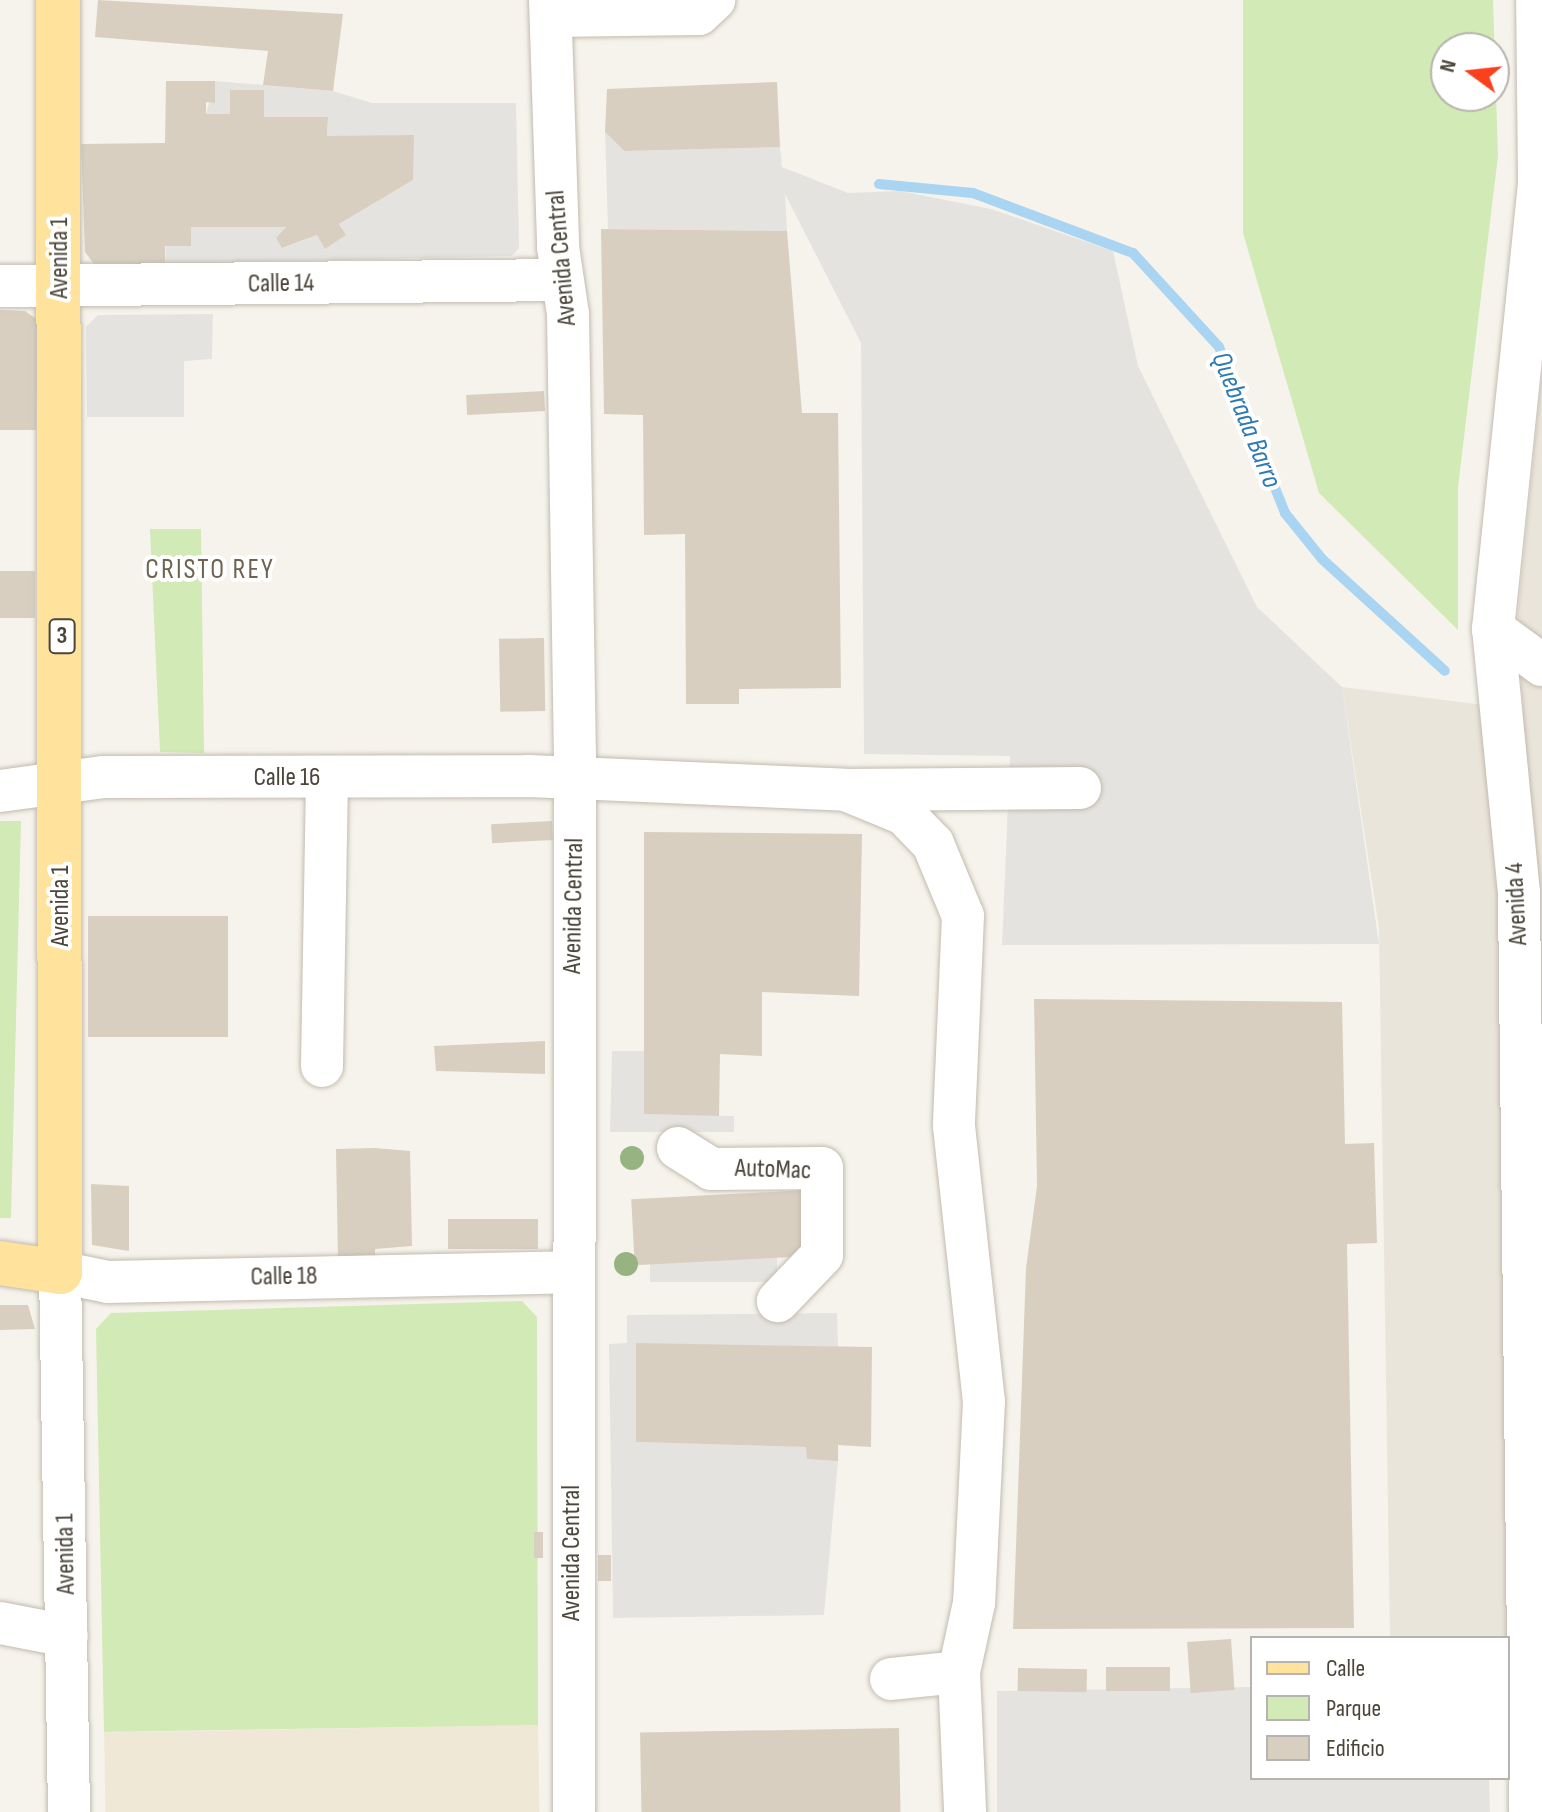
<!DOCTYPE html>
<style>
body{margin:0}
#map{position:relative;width:1542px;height:1812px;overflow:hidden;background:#f6f3ec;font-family:"Sofia Sans Condensed",sans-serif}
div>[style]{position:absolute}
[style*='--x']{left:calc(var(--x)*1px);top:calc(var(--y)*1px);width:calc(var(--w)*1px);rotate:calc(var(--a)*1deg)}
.residential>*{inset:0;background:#eae5da}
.education>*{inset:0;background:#efe8d6;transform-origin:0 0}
.green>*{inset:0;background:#d2eab5}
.parking>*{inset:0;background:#e5e3e0;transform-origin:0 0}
.stream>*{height:10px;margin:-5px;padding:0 5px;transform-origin:5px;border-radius:5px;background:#a9d4f2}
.building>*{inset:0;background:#d8cfc1;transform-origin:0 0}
.roads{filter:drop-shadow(0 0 2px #c2bbae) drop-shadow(0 0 2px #c2bbae)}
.minor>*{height:42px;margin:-21px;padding:0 21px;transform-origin:21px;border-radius:21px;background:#fff}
.major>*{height:44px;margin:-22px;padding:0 22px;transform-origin:22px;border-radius:22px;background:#ffe39c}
.trees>*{width:24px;height:24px;margin:-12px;border-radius:50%;background:#97b381}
span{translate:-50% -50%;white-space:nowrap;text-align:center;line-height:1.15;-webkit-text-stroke:8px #fff;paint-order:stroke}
.shield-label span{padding:2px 6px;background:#fff;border:2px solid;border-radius:6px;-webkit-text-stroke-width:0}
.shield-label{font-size:24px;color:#4b4439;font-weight:700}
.street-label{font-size:26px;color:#4b4439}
.water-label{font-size:28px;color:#2e7ab2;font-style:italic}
.neighbourhood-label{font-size:28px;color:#6e6250;letter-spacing:2px}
.legend{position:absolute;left:1250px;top:1636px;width:260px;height:144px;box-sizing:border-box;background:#fff;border:2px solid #b7b4b0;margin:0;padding:10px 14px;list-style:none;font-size:24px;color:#4b4439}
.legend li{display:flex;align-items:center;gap:16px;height:40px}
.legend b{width:40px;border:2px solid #b7b4b0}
.north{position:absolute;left:1430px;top:32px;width:80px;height:80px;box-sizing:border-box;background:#fff;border:2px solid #b7b4b0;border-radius:50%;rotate:285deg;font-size:22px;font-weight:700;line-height:32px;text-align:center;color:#4b4439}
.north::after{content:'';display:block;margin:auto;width:28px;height:36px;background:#fc3f1d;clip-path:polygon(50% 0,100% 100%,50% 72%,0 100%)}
</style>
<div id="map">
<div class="residential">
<i style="clip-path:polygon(1542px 375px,1542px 1662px,1508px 1638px,1390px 1638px,1379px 928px,1342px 687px,1523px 710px,1518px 613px)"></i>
</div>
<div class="education">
<i style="left:538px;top:1725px;width:87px;height:434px;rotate:89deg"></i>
</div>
<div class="green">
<i style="clip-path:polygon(evenodd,1243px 0,1493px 0,1498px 156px,1458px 487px,1458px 630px,1319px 493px,1243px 233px,1243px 0,1494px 48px,1494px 96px,1446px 96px,1446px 48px,1494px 48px)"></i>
<i style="clip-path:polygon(150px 529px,201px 529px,204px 753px,160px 752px)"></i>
<i style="clip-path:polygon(0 821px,21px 821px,11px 1218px,0 1218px)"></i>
<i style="clip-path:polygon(522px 1301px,537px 1317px,538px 1725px,104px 1732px,96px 1329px,111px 1313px)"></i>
</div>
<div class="parking">
<i style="clip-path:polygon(215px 81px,333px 91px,372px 103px,516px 103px,519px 248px,512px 256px,165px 264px,166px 246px,191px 246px,191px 227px,286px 227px,277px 238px,283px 248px,317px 235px,326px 248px,346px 235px,339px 224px,413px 180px,413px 136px,327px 136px,328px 118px,264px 117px,264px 90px,230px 114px,206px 114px)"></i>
<i style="clip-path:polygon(605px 132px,624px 151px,780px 147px,782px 167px,848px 193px,900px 191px,991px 209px,1113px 251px,1138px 366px,1257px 607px,1342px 687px,1379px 944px,1002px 945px,1010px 756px,864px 754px,861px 343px,785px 194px,787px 231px,608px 229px)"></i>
<i style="clip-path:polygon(213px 314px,212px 359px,184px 361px,184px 417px,87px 417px,86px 327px,98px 315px)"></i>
<i style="clip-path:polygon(612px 1051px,644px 1051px,645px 1114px,734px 1116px,734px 1132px,610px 1132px)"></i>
<i style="left:650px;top:1255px;width:127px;height:27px"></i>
<i style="clip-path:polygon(837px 1313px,838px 1347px,636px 1344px,636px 1442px,806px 1447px,838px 1461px,824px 1615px,613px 1618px,609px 1344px,627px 1343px,627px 1315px)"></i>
<i style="clip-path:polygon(1252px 1687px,1252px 1778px,1489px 1778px,1490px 1812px,997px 1812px,997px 1691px)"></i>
</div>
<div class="stream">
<i style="--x:879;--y:184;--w:94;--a:5.5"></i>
<i style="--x:973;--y:193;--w:171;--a:20.6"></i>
<i style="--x:1133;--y:253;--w:127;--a:47.5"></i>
<i style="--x:1219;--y:347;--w:179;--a:68.3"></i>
<i style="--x:1285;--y:513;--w:59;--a:51.2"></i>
<i style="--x:1322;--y:559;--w:166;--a:42.3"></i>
</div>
<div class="building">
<i style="clip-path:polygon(98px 0,343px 14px,333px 91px,263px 85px,268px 51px,95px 37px)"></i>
<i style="clip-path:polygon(166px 81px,215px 81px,215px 103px,206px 102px,206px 114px,230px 114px,230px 90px,264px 90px,264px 117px,328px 117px,327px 136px,414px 135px,413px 180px,339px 224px,346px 235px,325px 249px,317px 235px,282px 248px,276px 238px,286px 227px,191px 227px,191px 246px,165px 246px,165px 264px,94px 264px,85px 252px,81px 144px,165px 143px)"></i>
<i style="clip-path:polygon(777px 82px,780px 147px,624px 151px,605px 132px,607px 89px)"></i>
<i style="clip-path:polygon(601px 229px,787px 231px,802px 413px,838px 413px,841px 688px,739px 689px,739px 704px,686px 704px,685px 534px,644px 535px,643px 415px,604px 414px)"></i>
<i style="clip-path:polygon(0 310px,25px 311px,38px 320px,36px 430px,0 430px)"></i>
<i style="left:544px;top:391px;width:20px;height:78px;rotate:87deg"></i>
<i style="left:35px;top:571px;width:47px;height:35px;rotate:90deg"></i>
<i style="left:544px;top:638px;width:73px;height:45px;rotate:89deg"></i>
<i style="left:552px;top:821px;width:19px;height:61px;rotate:87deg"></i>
<i style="clip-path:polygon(644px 832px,862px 834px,859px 996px,762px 992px,762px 1056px,720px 1054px,719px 1116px,644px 1114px)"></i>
<i style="left:228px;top:916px;width:121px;height:140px;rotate:90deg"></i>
<i style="clip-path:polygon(1034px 999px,1342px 1002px,1345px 1144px,1374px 1143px,1377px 1243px,1347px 1244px,1354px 1628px,1013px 1629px,1026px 1268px,1037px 1186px)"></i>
<i style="clip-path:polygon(545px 1041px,545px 1074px,436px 1071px,434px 1046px)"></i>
<i style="clip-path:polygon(375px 1148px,410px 1151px,412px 1246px,375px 1249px,375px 1261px,338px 1260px,336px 1149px)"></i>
<i style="clip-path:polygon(91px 1184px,129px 1186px,129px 1251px,92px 1245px)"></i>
<i style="left:808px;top:1190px;width:66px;height:177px;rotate:87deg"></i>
<i style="left:538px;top:1219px;width:30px;height:90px;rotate:90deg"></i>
<i style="clip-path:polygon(0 1305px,28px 1305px,35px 1329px,0 1330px)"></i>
<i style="clip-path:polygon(636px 1343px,872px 1347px,871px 1447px,838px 1445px,838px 1461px,807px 1459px,806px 1447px,636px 1442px)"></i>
<i style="left:534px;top:1532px;width:9px;height:26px"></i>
<i style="left:598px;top:1555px;width:13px;height:26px"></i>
<i style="left:1231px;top:1639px;width:51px;height:44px;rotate:86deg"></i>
<i style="left:1106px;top:1667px;width:64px;height:24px"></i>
<i style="left:1018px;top:1668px;width:69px;height:23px;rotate:1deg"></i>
<i style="left:899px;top:1728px;width:84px;height:259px;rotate:89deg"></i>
</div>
<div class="roads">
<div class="minor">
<i style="--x:550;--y:0;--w:247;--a:88.1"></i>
<i style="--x:558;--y:247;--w:68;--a:81.5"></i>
<i style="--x:568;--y:314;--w:467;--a:89.1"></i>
<i style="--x:575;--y:781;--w:1031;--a:90.06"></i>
<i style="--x:551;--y:16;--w:148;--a:-0.8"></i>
<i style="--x:699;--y:14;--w:21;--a:-43"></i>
<i style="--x:0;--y:286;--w:561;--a:-0.61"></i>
<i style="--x:1493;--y:629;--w:61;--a:36.3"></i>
<i style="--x:846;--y:790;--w:63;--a:22.5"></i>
<i style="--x:904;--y:814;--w:42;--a:46"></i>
<i style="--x:933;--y:844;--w:78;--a:67.4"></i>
<i style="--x:963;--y:916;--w:210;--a:92.5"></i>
<i style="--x:954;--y:1126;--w:277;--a:83.8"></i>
<i style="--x:984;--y:1401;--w:202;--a:92.8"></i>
<i style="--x:974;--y:1603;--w:71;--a:102.3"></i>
<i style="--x:959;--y:1672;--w:140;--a:87.5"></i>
<i style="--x:0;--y:791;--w:105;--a:-7.7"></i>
<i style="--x:104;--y:777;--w:425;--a:-0.1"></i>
<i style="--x:529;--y:776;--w:317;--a:2.5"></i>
<i style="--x:846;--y:790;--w:234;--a:-0.5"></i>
<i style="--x:322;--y:1066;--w:287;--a:-89"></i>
<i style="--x:678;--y:1148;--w:39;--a:32"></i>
<i style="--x:711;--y:1169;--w:111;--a:-0.5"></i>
<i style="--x:822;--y:1168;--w:87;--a:90"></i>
<i style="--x:822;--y:1255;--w:64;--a:133.7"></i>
<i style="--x:0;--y:1623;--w:68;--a:11"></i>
<i style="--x:891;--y:1679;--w:68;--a:-5.9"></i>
<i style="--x:69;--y:1812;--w:540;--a:-90.95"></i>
<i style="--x:60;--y:1272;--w:49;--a:11.8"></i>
<i style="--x:108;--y:1282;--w:462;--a:-1.2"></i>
<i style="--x:1530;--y:1812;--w:919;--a:-90.69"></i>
<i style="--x:1519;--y:893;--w:265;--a:-95.6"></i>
<i style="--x:1493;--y:629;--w:450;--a:-84.1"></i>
<i style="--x:1539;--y:181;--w:181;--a:-90.6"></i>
</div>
<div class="major">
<i style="--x:0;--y:1263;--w:61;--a:8.5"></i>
<i style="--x:60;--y:1272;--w:1272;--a:-90.09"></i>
</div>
</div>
<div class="trees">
<i style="left:632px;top:1158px"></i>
<i style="left:626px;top:1264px"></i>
</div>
<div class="shield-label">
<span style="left:62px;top:636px">3</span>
</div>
<div class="street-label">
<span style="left:60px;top:258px;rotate:-90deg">Avenida 1</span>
<span style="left:562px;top:258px;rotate:-95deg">Avenida Central</span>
<span style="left:281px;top:284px;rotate:-1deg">Calle 14</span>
<span style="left:287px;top:778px">Calle 16</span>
<span style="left:1517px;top:904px;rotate:-93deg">Avenida 4</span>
<span style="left:61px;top:906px;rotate:-90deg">Avenida 1</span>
<span style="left:574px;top:906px;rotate:-89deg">Avenida Central</span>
<span style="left:773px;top:1170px;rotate:2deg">AutoMac</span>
<span style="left:284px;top:1277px;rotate:-1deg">Calle 18</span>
<span style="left:572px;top:1553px;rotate:-90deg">Avenida Central</span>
<span style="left:66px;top:1554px;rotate:-91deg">Avenida 1</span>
</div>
<div class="water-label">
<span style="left:1246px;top:420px;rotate:68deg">Quebrada Barro</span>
</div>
<div class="neighbourhood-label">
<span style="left:210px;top:570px">CRISTO REY</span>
</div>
<ul class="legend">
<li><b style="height:10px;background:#ffe39c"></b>Calle</li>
<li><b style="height:22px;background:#d2eab5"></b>Parque</li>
<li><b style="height:22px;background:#d8cfc1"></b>Edificio</li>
</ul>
<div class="north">N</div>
</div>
